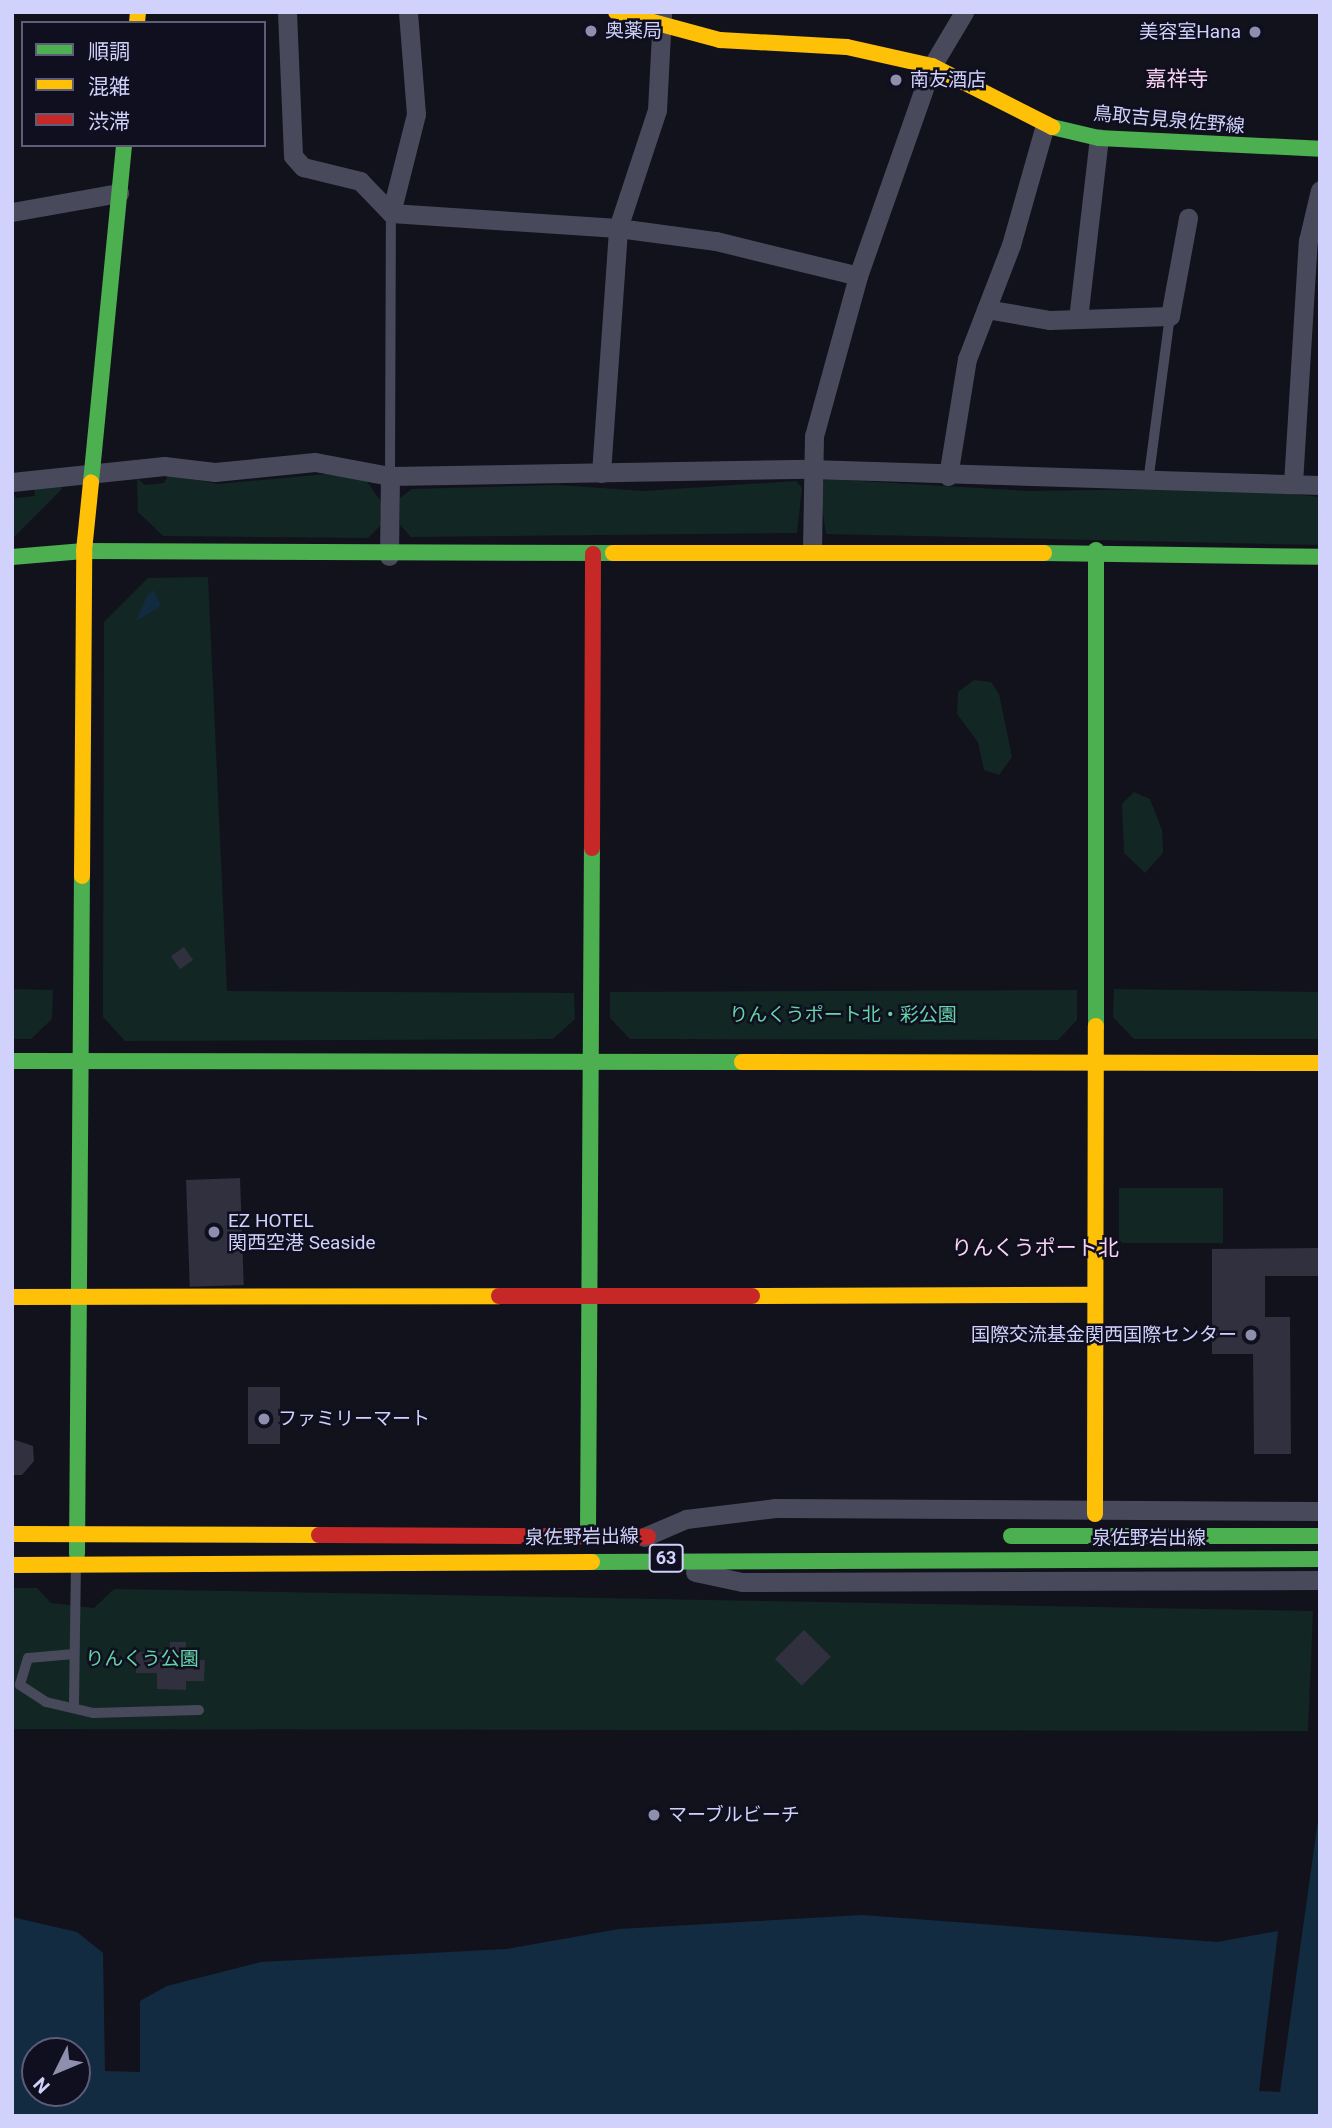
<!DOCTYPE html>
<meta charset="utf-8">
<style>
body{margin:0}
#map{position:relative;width:1332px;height:2128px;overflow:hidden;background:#12121c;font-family:Roboto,"Noto Sans JP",sans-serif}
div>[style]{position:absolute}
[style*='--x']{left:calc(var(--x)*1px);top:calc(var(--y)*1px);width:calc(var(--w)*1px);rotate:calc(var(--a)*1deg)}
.green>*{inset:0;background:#122624;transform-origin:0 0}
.water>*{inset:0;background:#132b41}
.building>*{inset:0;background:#30303e;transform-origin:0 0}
.lane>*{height:10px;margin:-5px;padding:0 5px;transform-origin:5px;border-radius:5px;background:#48495b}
.street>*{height:19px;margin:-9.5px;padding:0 9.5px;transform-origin:9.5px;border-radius:9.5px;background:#48495b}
.fast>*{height:16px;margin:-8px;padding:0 8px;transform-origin:8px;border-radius:8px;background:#4caf50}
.slow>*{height:16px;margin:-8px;padding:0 8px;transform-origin:8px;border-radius:8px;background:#ffc107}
.jam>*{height:16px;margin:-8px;padding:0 8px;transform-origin:8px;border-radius:8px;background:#c62828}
.dots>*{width:19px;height:19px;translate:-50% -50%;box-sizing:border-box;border:4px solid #0f0f1f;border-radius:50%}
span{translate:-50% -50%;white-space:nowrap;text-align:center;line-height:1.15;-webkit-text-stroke:5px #0f0f1f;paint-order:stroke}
.shield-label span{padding:2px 5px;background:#0f0f1f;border:2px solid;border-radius:5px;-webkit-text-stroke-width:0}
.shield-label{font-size:18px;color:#d1d2fb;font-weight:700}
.poi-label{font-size:19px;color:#d1d2fb}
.left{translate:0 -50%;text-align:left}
.right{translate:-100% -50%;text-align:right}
.street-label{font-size:19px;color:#d1d2fb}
.park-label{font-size:19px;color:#64d4a9}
.neighbourhood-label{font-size:21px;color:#fbd3f2}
.frame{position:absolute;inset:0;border:14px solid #d1d2fb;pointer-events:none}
.legend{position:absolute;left:21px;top:21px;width:245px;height:126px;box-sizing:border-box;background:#0f0f1f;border:2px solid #5d5d77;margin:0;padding:9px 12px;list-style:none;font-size:21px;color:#d1d2fb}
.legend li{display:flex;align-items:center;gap:14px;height:35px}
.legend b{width:35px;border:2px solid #5d5d77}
.north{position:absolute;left:21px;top:2037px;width:70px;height:70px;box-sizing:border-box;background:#0f0f1f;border:2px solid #5d5d77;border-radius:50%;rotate:227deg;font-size:19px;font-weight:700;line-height:28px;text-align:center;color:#d1d2fb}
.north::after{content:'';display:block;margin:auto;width:24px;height:32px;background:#8e8fad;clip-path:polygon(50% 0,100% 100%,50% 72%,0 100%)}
</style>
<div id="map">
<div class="green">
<i style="clip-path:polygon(326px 474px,366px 480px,381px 502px,380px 526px,368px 538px,163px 536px,138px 512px,137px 478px,145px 485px,164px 483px,168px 475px,218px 484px)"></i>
<i style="clip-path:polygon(826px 479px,1029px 491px,1236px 488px,1320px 497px,1320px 545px,826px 534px,819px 487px)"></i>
<i style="clip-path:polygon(796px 481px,802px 488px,797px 533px,411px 537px,400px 525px,400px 498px,412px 489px,558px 485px,644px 491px)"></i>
<i style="clip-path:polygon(62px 485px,62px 489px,12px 539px,12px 490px,16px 498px,35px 496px,34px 488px)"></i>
<i style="clip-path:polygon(208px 577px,227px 991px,574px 993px,575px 1019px,553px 1039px,125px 1041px,103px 1017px,104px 622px,148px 578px)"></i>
<i style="clip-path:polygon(974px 680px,991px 682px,999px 694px,1012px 757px,999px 775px,984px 770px,978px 742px,957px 714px,958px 692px)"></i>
<i style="clip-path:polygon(1134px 792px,1150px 799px,1162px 830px,1163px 853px,1145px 873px,1124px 853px,1122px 804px)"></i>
<i style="clip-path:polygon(12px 989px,53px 990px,52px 1019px,31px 1039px,12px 1039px)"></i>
<i style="clip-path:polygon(1114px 989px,1320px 992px,1320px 1039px,1134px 1039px,1113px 1017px)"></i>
<i style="clip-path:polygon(1077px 990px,1077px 1020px,1058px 1040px,630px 1039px,610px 1018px,610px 992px)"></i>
<i style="left:1119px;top:1188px;width:104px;height:55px"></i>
<i style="clip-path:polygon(12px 1588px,37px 1588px,51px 1603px,94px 1608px,114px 1589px,1313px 1611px,1308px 1731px,12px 1729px)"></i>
</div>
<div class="water">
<i style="clip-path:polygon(153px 590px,161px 606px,136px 621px,147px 596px)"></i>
<i style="clip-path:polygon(evenodd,1320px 1806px,1320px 2116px,12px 2116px,12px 1917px,77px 1932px,103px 1953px,105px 2071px,140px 2072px,140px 2001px,167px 1986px,261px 1962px,506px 1949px,619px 1929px,862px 1915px,1217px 1942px,1278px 1931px,1259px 2091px,1280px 2092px,1320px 1806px,35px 2051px,77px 2051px,77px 2093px,35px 2093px,35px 2051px)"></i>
</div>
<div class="building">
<i style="left:184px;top:947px;width:16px;height:16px;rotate:55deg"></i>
<i style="left:240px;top:1178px;width:107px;height:54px;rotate:88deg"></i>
<i style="clip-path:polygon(1320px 1248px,1320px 1276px,1265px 1276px,1265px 1317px,1290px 1317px,1291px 1454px,1254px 1454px,1253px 1354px,1212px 1354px,1212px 1249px)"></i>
<i style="left:248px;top:1387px;width:32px;height:57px"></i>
<i style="clip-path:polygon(12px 1439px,33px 1446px,34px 1461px,22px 1475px,12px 1475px)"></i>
<i style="left:804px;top:1630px;width:38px;height:41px;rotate:45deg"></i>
<i style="clip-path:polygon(170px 1642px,186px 1642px,186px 1660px,205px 1660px,204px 1681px,186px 1681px,186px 1690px,157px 1689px,157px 1673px,136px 1673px,136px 1652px,163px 1652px,163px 1660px,170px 1660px)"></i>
</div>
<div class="lane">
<i style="--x:1149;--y:475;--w:160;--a:-82.5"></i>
<i style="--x:390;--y:476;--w:263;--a:-89.8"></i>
<i style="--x:74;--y:1654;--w:46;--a:175"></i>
<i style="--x:28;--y:1658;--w:28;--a:107"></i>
<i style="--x:20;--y:1685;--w:31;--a:33"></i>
<i style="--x:46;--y:1702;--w:48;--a:13.2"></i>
<i style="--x:93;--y:1713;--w:106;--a:-1.6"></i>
<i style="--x:74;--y:1704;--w:136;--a:-89.2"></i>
</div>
<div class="street">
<i style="--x:287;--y:12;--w:144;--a:87.6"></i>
<i style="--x:293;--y:156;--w:15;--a:48"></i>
<i style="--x:303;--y:167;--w:59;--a:13.8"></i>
<i style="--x:360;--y:181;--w:45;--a:45.9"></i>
<i style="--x:391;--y:213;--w:227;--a:3.8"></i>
<i style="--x:618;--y:228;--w:99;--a:7.6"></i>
<i style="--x:716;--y:241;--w:146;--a:13.8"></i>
<i style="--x:12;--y:212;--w:109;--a:-10.1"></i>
<i style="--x:391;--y:213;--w:102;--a:-75.8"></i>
<i style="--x:416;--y:114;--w:102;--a:-94.5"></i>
<i style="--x:986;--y:309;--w:65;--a:9.8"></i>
<i style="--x:1050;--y:320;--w:120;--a:-1.9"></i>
<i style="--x:1170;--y:316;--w:100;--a:-79.6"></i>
<i style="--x:1078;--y:319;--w:182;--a:-83.4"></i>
<i style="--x:601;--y:473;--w:246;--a:-86"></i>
<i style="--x:618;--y:228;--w:124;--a:-71.7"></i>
<i style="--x:657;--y:110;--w:97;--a:-87"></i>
<i style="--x:948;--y:476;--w:119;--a:-80.8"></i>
<i style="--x:967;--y:359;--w:122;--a:-68.9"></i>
<i style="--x:1011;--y:245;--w:125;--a:-74.2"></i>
<i style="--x:12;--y:482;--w:153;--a:-6"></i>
<i style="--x:164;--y:466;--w:51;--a:6.7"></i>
<i style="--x:215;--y:472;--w:100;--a:-5.7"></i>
<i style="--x:315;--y:462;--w:76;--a:10.6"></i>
<i style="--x:390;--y:476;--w:420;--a:-1"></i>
<i style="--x:810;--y:469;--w:510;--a:1.8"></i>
<i style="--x:1293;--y:483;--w:242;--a:-86.5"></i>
<i style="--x:1308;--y:241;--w:52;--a:-76.8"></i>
<i style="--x:812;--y:550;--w:114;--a:-89"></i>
<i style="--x:814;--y:436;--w:166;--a:-74.6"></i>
<i style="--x:858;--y:276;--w:223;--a:-70.6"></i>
<i style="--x:932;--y:66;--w:63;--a:-59.3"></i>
<i style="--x:389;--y:556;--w:80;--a:-89.3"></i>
<i style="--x:644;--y:1537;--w:46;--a:-23.2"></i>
<i style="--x:686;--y:1519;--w:90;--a:-7"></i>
<i style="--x:775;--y:1508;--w:545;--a:0.32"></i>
<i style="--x:695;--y:1572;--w:48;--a:12"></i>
<i style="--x:742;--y:1582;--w:578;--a:-0.2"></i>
</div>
<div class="fast">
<i style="--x:1052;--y:127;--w:48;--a:13.2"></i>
<i style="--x:1099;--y:138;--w:221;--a:2.8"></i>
<i style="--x:91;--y:482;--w:339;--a:-84.4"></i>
<i style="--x:1044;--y:553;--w:276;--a:0.8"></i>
<i style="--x:12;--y:557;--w:72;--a:-4.8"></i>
<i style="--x:84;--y:551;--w:529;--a:0.22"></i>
<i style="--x:1096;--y:1026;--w:476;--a:-90"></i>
<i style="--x:12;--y:1061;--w:730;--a:0.08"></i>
<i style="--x:588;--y:1535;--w:687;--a:-89.67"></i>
<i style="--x:1011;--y:1536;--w:309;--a:0"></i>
<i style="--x:77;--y:1554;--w:678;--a:-89.58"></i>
<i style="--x:592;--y:1562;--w:728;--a:-0.24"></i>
</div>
<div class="slow">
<i style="--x:616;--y:12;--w:108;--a:15.1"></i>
<i style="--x:720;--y:40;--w:127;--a:3.2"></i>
<i style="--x:847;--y:47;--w:87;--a:12.6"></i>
<i style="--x:932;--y:66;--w:135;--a:26.9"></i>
<i style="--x:137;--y:23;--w:11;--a:-85"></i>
<i style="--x:613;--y:553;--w:431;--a:0"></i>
<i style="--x:82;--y:876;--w:325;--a:-89.6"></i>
<i style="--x:84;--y:551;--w:69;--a:-84.2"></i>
<i style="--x:742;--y:1062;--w:578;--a:0.1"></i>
<i style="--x:752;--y:1296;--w:343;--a:-0.2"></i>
<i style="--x:12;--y:1297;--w:487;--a:-0.1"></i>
<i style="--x:1095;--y:1514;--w:488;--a:-89.9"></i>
<i style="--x:12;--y:1534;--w:307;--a:0.2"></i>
<i style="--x:12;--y:1565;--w:580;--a:-0.3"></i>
</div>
<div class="jam">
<i style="--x:592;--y:848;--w:294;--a:-89.8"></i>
<i style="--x:499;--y:1296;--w:253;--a:0"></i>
<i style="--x:319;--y:1535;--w:329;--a:0.3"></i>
</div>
<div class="dots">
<i style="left:591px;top:31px;background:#8e8fad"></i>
<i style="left:1255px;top:32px;background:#8e8fad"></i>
<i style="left:896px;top:80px;background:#8e8fad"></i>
<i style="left:214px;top:1232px;background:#8e8fad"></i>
<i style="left:1251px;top:1335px;background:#8e8fad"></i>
<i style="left:264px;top:1419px;background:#8e8fad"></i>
<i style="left:654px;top:1815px;background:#8e8fad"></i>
</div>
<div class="shield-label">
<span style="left:666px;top:1558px">63</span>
</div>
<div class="poi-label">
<span class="left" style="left:605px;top:31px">奥薬局</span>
<span class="right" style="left:1241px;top:32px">美容室Hana</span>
<span class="left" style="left:910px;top:80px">南友酒店</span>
<span class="left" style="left:228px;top:1232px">EZ HOTEL<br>関西空港 Seaside</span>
<span class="right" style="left:1237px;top:1335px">国際交流基金関西国際センター</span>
<span class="left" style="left:278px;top:1419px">ファミリーマート</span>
<span class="left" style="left:668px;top:1815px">マーブルビーチ</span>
</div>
<div class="street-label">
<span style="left:1169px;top:120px;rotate:5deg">鳥取吉見泉佐野線</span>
<span style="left:582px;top:1537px;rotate:-1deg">泉佐野岩出線</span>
<span style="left:1149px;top:1538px">泉佐野岩出線</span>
</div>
<div class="park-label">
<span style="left:843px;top:1015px">りんくうポート北・彩公園</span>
<span style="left:142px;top:1659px">りんくう公園</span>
</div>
<div class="neighbourhood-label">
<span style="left:1177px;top:79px">嘉祥寺</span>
<span style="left:1035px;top:1248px">りんくうポート北</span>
</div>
<div class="frame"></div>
<ul class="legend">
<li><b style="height:9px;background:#4caf50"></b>順調</li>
<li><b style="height:9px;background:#ffc107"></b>混雑</li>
<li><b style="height:9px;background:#c62828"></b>渋滞</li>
</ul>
<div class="north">N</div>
</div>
